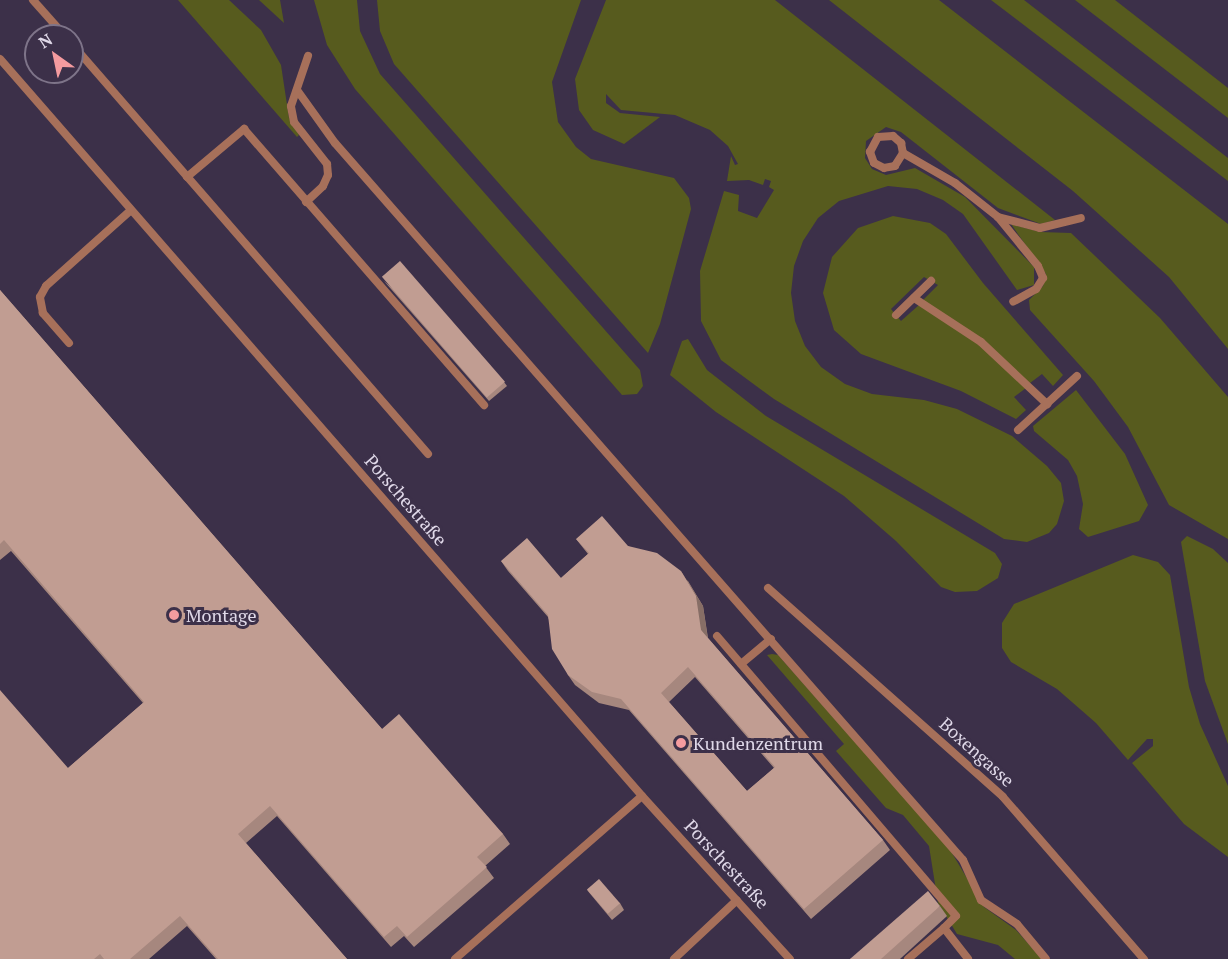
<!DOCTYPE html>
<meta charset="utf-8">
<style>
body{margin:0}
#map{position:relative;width:1228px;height:959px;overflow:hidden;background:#3c3049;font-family:"PT Serif",serif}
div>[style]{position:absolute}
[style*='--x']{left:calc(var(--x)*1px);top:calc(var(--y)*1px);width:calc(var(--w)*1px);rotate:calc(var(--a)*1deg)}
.green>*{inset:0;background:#575b1e}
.service>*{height:8px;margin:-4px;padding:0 4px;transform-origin:4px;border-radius:4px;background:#a7705a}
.wall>*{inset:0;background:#a6877e}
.shaded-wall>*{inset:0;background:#876e66}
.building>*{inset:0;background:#c19d92;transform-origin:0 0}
.dots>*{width:16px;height:16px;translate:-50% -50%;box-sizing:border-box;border:3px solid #3c3049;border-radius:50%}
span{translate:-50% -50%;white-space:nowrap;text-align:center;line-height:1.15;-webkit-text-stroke:6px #3c3049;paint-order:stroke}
.street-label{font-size:18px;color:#e0d9e9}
.poi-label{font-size:18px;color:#e0d9e9}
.left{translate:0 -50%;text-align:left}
.north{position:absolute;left:24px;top:24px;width:60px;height:60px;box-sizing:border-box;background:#3c3049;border:2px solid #7e7489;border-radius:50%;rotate:327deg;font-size:16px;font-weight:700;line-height:24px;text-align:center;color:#e0d9e9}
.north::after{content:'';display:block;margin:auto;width:21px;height:27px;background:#f49b9f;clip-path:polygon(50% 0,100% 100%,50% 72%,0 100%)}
</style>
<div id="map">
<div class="green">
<i style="clip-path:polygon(178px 0,229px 0,261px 30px,281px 65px,289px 118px,299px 135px,297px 137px)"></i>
<i style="clip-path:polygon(259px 0,280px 0,284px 23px)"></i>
<i style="clip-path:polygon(314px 0,357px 0,360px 31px,380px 74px,640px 370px,643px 386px,637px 394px,622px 395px,355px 89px,327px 45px)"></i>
<i style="clip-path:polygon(377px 0,581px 0,552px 82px,558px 122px,576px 147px,591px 159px,674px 178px,689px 198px,691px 209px,660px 324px,648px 353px,394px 64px,380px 31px)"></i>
<i style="clip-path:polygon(606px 0,775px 0,1055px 220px,1041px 224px,998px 208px,901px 132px,886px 127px,866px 141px,865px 158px,872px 169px,886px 175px,915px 168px,965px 197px,1034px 267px,1034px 285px,1017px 290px,963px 214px,943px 200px,917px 189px,888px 186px,839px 201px,818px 218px,803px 241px,794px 266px,791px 293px,795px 321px,805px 346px,821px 367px,845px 384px,872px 394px,924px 400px,957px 409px,1012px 436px,1047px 466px,1061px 483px,1064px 501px,1057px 524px,1049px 533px,1027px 542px,1004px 539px,774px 399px,721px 360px,701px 321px,700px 271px,724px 191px,739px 195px,738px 211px,757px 218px,774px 190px,769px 187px,771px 181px,765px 179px,763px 185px,749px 180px,727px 181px,731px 156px,735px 165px,738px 164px,728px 146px,710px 130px,675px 115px,621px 110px,606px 94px,606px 103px,620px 113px,660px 117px,624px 144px,593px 130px,579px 110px,575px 79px)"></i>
<i style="clip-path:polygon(829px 0,939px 0,1228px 224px,1228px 349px,1169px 277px,1073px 191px)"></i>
<i style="clip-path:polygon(991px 0,1024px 0,1228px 158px,1228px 181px)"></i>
<i style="clip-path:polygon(1075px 0,1115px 0,1228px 88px,1228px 118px)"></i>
<i style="clip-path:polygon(893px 216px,930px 223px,946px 234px,983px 283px,1063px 375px,1053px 386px,1042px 374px,1030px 383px,923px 300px,938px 285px,924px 277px,891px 309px,901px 321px,919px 305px,975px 341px,1026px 388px,1014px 397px,1026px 410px,1016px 419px,961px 391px,861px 354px,834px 330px,823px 293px,832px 257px,858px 228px)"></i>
<i style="clip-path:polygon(1011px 224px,1040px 232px,1071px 233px,1160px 318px,1228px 397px,1228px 539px,1169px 505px,1128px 427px,1094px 381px,1030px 310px,1029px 300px,1043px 286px,1046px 274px)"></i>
<i style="clip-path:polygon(688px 339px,707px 370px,766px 416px,995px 553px,1002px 564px,998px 578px,977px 591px,955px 592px,941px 587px,896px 541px,844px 496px,716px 412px,670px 375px,682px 341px)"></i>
<i style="clip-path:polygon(1076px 390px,1125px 454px,1148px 505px,1139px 521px,1088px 537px,1079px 529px,1083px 504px,1077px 476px,1068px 460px,1034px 431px,1033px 426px)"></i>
<i style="clip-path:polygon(1187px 536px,1213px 549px,1228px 563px,1228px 744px,1205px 681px,1181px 542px)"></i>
<i style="clip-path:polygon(1133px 555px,1158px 562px,1170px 575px,1189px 687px,1200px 724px,1228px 786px,1228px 857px,1184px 824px,1132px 763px,1153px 746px,1153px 739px,1147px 739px,1128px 760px,1096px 723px,1057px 689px,1011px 662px,1002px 648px,1002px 623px,1014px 604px)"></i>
<i style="clip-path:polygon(772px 654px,778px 655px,949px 848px,984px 907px,1016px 930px,1042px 959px,1015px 959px,998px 945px,957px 934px,938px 903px,929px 846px,903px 815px,886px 808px,836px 751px,844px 744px,767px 655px)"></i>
</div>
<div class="service">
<i style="--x:33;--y:0;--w:48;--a:48.4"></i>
<i style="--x:72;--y:44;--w:543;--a:49.03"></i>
<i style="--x:0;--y:59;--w:977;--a:48.94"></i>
<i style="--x:642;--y:796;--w:220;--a:47.8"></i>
<i style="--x:297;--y:90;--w:65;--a:54.4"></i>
<i style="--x:335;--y:143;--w:953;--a:48.79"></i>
<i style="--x:963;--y:860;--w:44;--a:65.8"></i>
<i style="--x:981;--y:900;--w:43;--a:33.7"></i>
<i style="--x:1017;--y:924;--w:45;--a:50.4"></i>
<i style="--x:903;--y:153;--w:15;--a:122"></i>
<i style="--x:895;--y:166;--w:11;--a:170"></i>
<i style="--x:884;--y:168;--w:11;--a:-153"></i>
<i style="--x:874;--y:163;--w:12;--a:-110"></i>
<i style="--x:870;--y:152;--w:17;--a:-62"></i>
<i style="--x:878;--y:137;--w:15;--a:-4"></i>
<i style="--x:893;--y:136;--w:11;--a:41"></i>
<i style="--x:901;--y:143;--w:10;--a:79"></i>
<i style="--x:903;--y:153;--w:60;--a:30"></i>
<i style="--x:955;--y:183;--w:55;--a:38.3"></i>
<i style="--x:998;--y:217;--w:43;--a:14.7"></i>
<i style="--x:1040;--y:228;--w:42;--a:-13.7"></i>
<i style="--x:187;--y:177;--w:75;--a:-40.1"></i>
<i style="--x:244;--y:129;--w:366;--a:49"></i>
<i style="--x:306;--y:202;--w:23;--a:-43"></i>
<i style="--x:323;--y:186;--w:12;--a:-66"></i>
<i style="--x:328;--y:175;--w:11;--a:-95"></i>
<i style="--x:327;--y:164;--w:53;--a:-128.2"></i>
<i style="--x:294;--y:122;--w:16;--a:-101"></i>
<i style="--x:291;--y:106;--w:53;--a:-71.2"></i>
<i style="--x:998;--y:217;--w:63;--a:50.8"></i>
<i style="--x:1038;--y:266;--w:13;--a:67"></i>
<i style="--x:1043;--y:278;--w:13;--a:122"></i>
<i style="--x:1036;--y:289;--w:26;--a:151"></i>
<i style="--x:914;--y:298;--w:80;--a:33.3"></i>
<i style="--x:981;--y:342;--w:91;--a:43.2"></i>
<i style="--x:896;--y:315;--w:49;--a:-44.2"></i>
<i style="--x:69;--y:343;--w:40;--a:-131"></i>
<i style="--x:43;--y:313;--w:16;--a:-101"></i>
<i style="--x:40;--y:297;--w:13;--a:-61"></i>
<i style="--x:46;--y:286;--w:113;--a:-41.8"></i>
<i style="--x:1018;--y:430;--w:80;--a:-42.5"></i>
<i style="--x:768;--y:588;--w:314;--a:41.6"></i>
<i style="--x:1003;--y:797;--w:215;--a:49"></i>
<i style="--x:717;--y:636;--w:368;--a:49.5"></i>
<i style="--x:956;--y:916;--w:17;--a:135"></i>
<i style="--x:944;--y:928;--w:39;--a:52"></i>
<i style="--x:741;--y:664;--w:39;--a:-40"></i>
<i style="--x:455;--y:959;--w:248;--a:-41.1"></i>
<i style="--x:674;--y:959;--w:86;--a:-43.1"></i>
<i style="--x:908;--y:959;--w:48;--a:-40.7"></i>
</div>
<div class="wall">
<i style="clip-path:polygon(384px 281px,504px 382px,507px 386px,489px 401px)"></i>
<i style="clip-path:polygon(0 290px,382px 729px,503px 834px,510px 844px,485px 866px,494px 878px,414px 947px,404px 936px,391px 947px,277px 816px,246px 843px,347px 959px,216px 959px,187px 926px,149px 959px,0 959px,68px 768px,143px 703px,11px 551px,0 560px)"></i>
<i style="clip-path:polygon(evenodd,576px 539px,628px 546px,688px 581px,703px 606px,708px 638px,883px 840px,890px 850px,811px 919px,629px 710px,599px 703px,575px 685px,568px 675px,548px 617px,508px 571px,501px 561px,561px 578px,588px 554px,576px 539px,695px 677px,774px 768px,747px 791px,669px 702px,695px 677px)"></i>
<i style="clip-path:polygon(587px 890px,620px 903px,624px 910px,612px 920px)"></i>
<i style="clip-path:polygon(940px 906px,947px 916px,900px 959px,850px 959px)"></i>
</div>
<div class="shaded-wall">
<i style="clip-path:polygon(681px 571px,703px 606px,708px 640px,701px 630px)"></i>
</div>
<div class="building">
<i style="left:400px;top:261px;width:160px;height:24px;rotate:49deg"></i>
<i style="clip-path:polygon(0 290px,382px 729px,399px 714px,503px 834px,477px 857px,487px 867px,407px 937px,397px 926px,384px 937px,270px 806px,238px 834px,347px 959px,218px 959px,180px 916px,130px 959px,104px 959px,100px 954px,94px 959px,0 959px,0 690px,68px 768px,144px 702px,4px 540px,0 544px)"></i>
<i style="clip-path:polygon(evenodd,602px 516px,628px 546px,657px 553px,681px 571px,696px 596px,701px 630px,883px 840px,804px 909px,621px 699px,592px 692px,568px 675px,552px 649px,548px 615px,501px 561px,527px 538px,561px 578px,589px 553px,576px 539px,602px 516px,688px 667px,775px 767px,747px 791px,661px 693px,688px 667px)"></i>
<i style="left:599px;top:879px;width:32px;height:16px;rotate:49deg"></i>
<i style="clip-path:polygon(928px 891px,940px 906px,881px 959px,850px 959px)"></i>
</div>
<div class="dots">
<i style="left:174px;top:615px;background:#f49b9f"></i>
<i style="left:681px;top:743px;background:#f49b9f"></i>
</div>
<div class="street-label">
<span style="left:406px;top:500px;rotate:49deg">Porschestraße</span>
<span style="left:977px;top:752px;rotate:42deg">Boxengasse</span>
<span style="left:727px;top:864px;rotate:47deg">Porschestraße</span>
</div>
<div class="poi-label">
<span class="left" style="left:186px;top:615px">Montage</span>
<span class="left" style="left:693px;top:743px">Kundenzentrum</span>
</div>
<div class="north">N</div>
</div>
